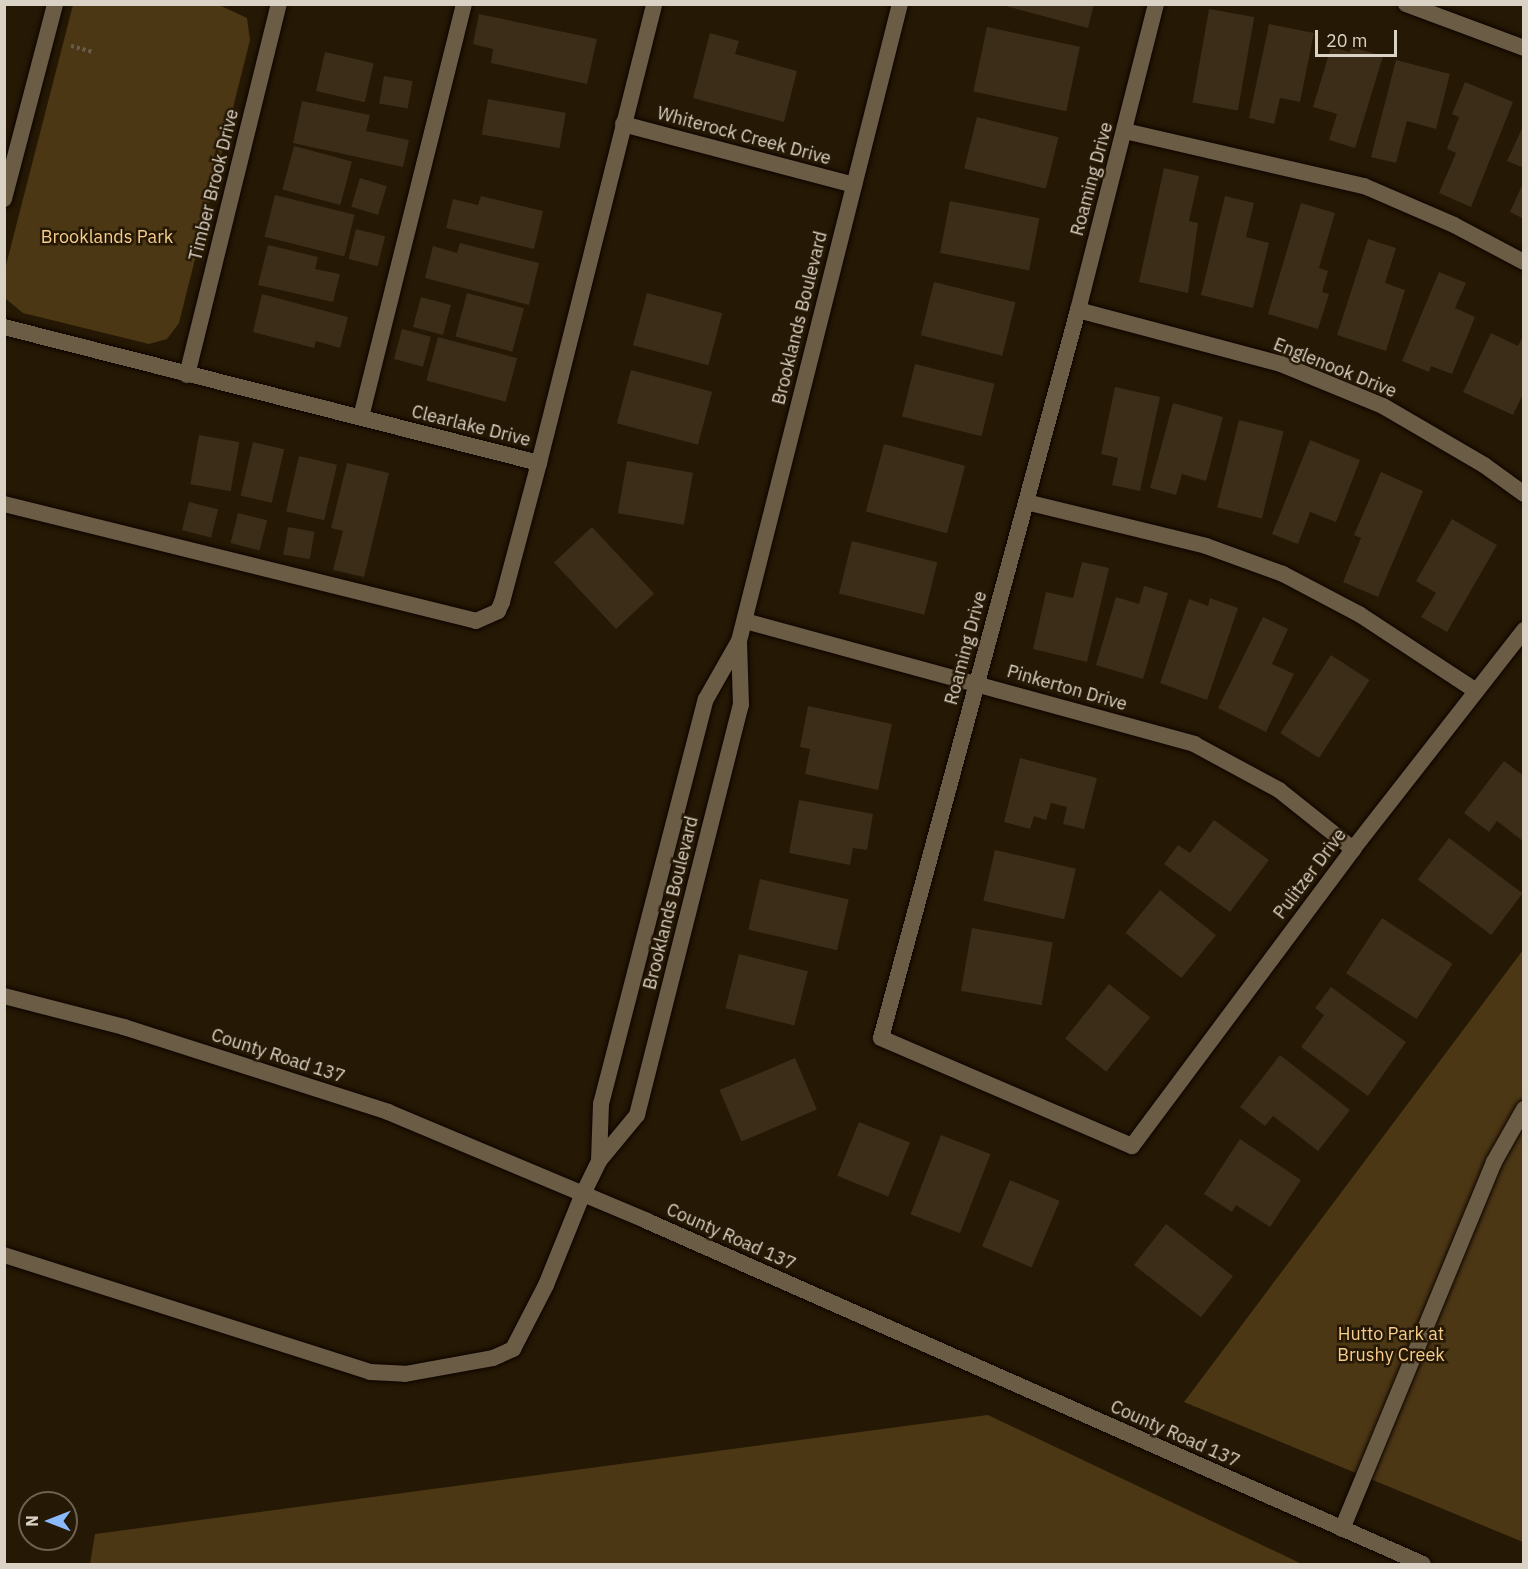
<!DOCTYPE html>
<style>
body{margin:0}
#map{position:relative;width:1528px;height:1569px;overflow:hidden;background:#251804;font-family:"IBM Plex Sans",sans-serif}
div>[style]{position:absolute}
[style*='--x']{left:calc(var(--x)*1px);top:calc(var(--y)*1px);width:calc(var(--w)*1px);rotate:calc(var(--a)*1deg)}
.green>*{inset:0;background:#4c3714}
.building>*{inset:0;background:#3b2d18;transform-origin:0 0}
.path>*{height:4px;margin-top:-2px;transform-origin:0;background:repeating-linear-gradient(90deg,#675c4b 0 3px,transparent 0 6px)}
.roads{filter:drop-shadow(0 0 2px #0d0400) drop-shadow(0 0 2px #0d0400)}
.service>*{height:16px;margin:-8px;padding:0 8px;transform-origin:8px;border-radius:8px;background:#6b5c46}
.minor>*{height:16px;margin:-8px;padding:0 8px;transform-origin:8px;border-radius:8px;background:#6b5c46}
.tertiary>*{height:16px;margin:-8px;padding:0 8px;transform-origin:8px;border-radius:8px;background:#6b5c46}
span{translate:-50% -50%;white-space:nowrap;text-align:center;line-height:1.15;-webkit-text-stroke:5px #251804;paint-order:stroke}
.street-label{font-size:18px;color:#dbd2c6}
.park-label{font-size:18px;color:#f7cd8d}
.frame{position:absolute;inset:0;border:6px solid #dbd2c6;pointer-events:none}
.north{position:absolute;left:18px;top:1491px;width:60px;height:60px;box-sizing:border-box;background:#251804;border:2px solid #6e6252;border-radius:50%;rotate:270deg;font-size:16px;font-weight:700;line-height:24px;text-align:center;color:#dbd2c6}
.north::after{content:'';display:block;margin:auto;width:21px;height:27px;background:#8abafc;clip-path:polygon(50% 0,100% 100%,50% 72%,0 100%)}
.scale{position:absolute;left:1315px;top:30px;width:82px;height:27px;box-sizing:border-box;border:3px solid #dbd2c6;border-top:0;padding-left:8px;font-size:18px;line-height:21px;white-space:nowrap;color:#dbd2c6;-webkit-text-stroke:4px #251804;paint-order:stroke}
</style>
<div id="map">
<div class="green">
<i style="clip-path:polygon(73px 5px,219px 5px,247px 18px,250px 40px,179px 323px,167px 339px,149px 344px,23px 313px,6px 299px,5px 269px)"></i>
<i style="clip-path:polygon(1523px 950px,1523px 1542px,1184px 1402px)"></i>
<i style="clip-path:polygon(988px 1415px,1302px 1564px,90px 1564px,95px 1534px)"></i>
</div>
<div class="building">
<i style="clip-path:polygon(998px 4px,1094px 4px,1088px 28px)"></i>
<i style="left:1209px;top:9px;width:46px;height:95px;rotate:10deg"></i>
<i style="clip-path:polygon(479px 14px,597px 39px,587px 84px,491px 63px,493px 49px,473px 44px)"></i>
<i style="clip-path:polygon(1269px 24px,1314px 33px,1300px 102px,1280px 98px,1274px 124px,1249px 118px)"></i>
<i style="left:987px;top:27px;width:95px;height:66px;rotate:12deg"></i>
<i style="clip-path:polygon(710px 33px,739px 41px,735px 54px,797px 71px,784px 122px,693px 98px)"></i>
<i style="clip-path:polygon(1331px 47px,1350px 52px,1351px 47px,1383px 56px,1355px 148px,1329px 140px,1337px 114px,1313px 107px)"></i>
<i style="left:325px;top:52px;width:50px;height:40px;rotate:13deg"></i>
<i style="clip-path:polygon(1396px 60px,1450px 74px,1436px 129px,1407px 121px,1396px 163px,1371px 157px)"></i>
<i style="left:384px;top:76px;width:29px;height:28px;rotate:10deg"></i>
<i style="clip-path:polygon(1465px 82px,1513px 102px,1471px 207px,1439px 193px,1456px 153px,1447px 149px,1459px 117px,1452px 114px)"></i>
<i style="left:488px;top:99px;width:79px;height:36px;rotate:10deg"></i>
<i style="clip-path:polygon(302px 101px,370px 115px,366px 131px,409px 140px,403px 167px,293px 143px)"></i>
<i style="left:977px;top:117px;width:84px;height:53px;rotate:14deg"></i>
<i style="clip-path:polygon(1524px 124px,1524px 168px,1507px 161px)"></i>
<i style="left:294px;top:146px;width:60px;height:45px;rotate:15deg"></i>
<i style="clip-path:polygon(1164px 168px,1199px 176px,1189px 221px,1198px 223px,1188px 293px,1139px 282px)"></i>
<i style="left:360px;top:178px;width:28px;height:30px;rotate:17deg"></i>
<i style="clip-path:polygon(1524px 181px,1524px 219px,1510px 212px)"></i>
<i style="left:275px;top:195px;width:82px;height:43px;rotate:14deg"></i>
<i style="clip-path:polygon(481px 196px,543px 211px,534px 249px,446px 228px,453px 199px,478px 205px)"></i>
<i style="clip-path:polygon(1225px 196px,1254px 203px,1246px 237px,1269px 243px,1253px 308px,1201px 295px)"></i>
<i style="left:950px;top:201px;width:91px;height:53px;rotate:11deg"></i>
<i style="clip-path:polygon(1301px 203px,1335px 213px,1319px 268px,1328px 271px,1322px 292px,1329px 294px,1318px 329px,1268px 314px)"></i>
<i style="left:356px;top:229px;width:30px;height:31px;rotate:14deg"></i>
<i style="clip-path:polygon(1368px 239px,1396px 248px,1385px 283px,1405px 290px,1386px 351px,1337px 335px)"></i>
<i style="clip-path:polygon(460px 243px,539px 263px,529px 305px,425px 278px,433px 246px,457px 253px)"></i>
<i style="clip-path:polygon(268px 245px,318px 257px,315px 269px,340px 274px,333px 302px,258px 285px)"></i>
<i style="clip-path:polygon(1439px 272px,1466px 283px,1455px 308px,1475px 317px,1452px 374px,1431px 366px,1429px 372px,1402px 361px)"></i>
<i style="left:934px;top:282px;width:84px;height:55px;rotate:14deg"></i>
<i style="left:467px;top:293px;width:59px;height:45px;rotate:15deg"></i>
<i style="left:647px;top:293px;width:78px;height:54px;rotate:15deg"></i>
<i style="clip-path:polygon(262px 294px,348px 317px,340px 348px,316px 341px,314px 348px,253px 332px)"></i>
<i style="left:421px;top:297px;width:31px;height:31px;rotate:15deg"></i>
<i style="left:402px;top:329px;width:30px;height:31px;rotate:15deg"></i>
<i style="clip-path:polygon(1491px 333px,1518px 346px,1524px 334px,1524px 392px,1513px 415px,1463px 392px)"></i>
<i style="left:438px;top:337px;width:82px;height:45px;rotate:15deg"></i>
<i style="left:915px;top:364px;width:82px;height:54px;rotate:14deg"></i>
<i style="left:631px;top:370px;width:84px;height:55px;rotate:15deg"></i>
<i style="clip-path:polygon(1115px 387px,1160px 397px,1140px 491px,1112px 485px,1118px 458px,1101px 454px)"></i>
<i style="clip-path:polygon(1173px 403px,1223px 417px,1206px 481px,1182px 474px,1176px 495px,1150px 488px)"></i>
<i style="left:1239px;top:420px;width:46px;height:90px;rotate:14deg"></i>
<i style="left:199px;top:435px;width:41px;height:50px;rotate:10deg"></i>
<i style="clip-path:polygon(1310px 440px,1360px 460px,1336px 522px,1310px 512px,1298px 544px,1272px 534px)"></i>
<i style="left:253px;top:442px;width:32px;height:55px;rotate:13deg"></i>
<i style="left:884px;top:444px;width:84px;height:70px;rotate:15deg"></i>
<i style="left:299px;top:456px;width:39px;height:57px;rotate:13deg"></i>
<i style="left:627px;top:461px;width:67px;height:53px;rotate:10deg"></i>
<i style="clip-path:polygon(347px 463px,389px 473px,364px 577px,333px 570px,343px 531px,331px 528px)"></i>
<i style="clip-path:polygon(1381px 472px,1423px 491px,1378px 597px,1343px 582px,1361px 538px,1354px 535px)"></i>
<i style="left:189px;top:502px;width:30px;height:29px;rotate:14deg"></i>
<i style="left:238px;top:513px;width:30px;height:31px;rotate:14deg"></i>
<i style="clip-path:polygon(1452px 519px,1497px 545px,1447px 632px,1421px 617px,1436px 593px,1416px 581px)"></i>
<i style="left:288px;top:527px;width:27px;height:28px;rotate:10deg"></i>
<i style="left:592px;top:527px;width:91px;height:52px;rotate:47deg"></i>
<i style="left:852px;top:541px;width:88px;height:54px;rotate:14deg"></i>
<i style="clip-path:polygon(1082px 562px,1109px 568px,1087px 662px,1033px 649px,1046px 592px,1073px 598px)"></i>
<i style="clip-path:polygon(1144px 586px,1168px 593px,1143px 679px,1096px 665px,1116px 597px,1139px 604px)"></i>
<i style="clip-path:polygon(1210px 598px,1238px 608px,1207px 700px,1160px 683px,1189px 599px,1208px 606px)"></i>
<i style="clip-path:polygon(1263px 617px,1288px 629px,1272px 664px,1294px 674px,1266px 732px,1218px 708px)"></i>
<i style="left:1331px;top:655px;width:46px;height:93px;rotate:33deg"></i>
<i style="clip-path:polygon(808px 706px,892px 724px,878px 790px,805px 774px,810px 749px,800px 747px)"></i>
<i style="clip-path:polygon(1020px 758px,1097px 778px,1084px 829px,1063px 824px,1067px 807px,1051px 803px,1046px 820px,1034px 816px,1030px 829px,1004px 822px)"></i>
<i style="clip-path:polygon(1504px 761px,1524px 776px,1524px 842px,1497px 821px,1489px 832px,1464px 813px)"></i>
<i style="clip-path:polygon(799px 800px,873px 814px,867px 850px,853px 848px,850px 865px,789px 853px)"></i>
<i style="clip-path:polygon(1214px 820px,1269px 860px,1230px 912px,1164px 864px,1178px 845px,1190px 853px)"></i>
<i style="left:1449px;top:838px;width:92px;height:52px;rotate:37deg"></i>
<i style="left:995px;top:850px;width:83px;height:52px;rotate:13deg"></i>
<i style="left:760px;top:879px;width:91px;height:52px;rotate:13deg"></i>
<i style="left:1160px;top:890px;width:72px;height:55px;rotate:39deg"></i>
<i style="left:1382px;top:918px;width:84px;height:66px;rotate:33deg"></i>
<i style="left:972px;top:928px;width:82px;height:64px;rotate:10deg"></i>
<i style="left:739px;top:954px;width:71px;height:56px;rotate:14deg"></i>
<i style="left:1109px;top:984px;width:53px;height:70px;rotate:39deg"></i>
<i style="clip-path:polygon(1331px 987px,1406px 1042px,1368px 1096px,1301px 1047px,1324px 1015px,1315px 1008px)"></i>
<i style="clip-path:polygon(1280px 1055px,1350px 1110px,1318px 1151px,1273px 1116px,1265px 1126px,1240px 1107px)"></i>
<i style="left:795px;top:1058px;width:56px;height:82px;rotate:67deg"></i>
<i style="left:859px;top:1122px;width:55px;height:58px;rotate:22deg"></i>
<i style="left:941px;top:1135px;width:53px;height:85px;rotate:21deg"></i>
<i style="clip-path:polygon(1240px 1139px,1301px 1180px,1270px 1227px,1236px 1205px,1232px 1212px,1204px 1194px)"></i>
<i style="left:1010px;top:1180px;width:54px;height:72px;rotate:23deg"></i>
<i style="left:1166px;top:1224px;width:85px;height:52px;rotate:38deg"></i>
</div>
<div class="path">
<i style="--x:71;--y:46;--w:23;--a:15"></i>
</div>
<div class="roads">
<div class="service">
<i style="--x:1125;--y:131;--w:245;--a:13"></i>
<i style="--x:1364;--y:186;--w:98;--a:23.4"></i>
<i style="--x:1454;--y:225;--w:79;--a:27.9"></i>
<i style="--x:361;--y:417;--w:426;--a:-76"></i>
<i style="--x:1026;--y:502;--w:185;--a:13.7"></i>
<i style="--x:1206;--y:546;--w:82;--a:20"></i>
<i style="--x:1283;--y:574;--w:86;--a:27.8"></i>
<i style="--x:1359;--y:614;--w:140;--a:33.3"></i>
<i style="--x:4;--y:504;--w:486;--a:13.9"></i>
<i style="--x:476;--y:621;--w:24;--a:-24"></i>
<i style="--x:498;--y:611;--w:10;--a:-66"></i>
<i style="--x:502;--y:602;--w:144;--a:-75.1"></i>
<i style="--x:4;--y:1255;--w:384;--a:17.7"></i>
<i style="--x:370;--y:1372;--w:35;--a:3"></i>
<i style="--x:405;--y:1374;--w:89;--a:-10.3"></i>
<i style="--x:493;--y:1358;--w:22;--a:-24"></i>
<i style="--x:513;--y:1349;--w:72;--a:-62.7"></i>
<i style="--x:546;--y:1285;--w:96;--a:-68"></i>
<i style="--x:1342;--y:1529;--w:397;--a:-67.5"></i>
<i style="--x:1494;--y:1162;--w:61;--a:-60.5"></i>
</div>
<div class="minor">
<i style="--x:1156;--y:4;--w:316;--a:104.3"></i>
<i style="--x:1078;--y:310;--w:754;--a:105.14"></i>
<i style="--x:881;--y:1038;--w:273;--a:23.3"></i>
<i style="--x:1132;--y:1146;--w:370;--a:-53.3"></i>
<i style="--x:1353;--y:849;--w:278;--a:-52"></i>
<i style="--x:1406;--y:4;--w:126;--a:20.4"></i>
<i style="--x:623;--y:124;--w:239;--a:14.8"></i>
<i style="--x:4;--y:199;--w:202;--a:-75.3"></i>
<i style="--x:1078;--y:310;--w:210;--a:14.9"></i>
<i style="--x:1281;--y:364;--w:110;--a:22.4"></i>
<i style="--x:1383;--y:406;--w:117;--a:30.3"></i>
<i style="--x:1484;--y:465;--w:49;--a:35.9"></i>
<i style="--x:4;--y:327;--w:552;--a:14.26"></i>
<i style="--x:539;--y:463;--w:473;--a:-75.9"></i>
<i style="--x:187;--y:375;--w:382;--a:-76.1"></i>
<i style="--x:745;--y:621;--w:466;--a:15.3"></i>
<i style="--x:1194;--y:744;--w:97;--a:28.4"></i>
<i style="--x:1279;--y:790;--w:95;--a:38.6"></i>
<i style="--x:599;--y:1161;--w:57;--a:-88"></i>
<i style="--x:601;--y:1104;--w:418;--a:-75.5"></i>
<i style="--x:706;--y:699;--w:67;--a:-60.4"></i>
<i style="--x:739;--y:641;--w:657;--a:-75.82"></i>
<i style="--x:582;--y:1196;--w:39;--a:-64"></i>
<i style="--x:599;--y:1161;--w:60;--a:-50.4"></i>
<i style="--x:637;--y:1115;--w:423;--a:-75.8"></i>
<i style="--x:741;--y:705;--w:63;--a:-91.8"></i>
</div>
<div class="tertiary">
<i style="--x:4;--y:996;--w:124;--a:14.5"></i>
<i style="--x:124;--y:1027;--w:277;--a:17.8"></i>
<i style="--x:388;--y:1112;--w:281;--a:22.8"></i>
<i style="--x:647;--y:1221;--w:848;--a:23.85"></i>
</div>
</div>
<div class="street-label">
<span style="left:744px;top:136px;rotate:15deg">Whiterock Creek Drive</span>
<span style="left:1092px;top:179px;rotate:-75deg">Roaming Drive</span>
<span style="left:214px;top:185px;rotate:-76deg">Timber Brook Drive</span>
<span style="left:800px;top:318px;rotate:-76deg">Brooklands Boulevard</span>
<span style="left:1335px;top:368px;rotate:22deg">Englenook Drive</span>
<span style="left:471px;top:426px;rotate:14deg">Clearlake Drive</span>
<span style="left:966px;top:648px;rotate:-75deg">Roaming Drive</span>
<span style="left:1067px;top:688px;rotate:16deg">Pinkerton Drive</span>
<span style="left:1310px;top:874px;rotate:-53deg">Pulitzer Drive</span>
<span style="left:671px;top:903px;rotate:-76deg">Brooklands Boulevard</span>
<span style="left:278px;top:1056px;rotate:18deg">County Road 137</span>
<span style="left:731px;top:1237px;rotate:24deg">County Road 137</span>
<span style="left:1175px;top:1434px;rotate:24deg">County Road 137</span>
</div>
<div class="park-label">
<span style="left:107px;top:237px">Brooklands Park</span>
<span style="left:1391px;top:1345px">Hutto Park at<br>Brushy Creek</span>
</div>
<div class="frame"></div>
<div class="north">N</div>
<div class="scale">20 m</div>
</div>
